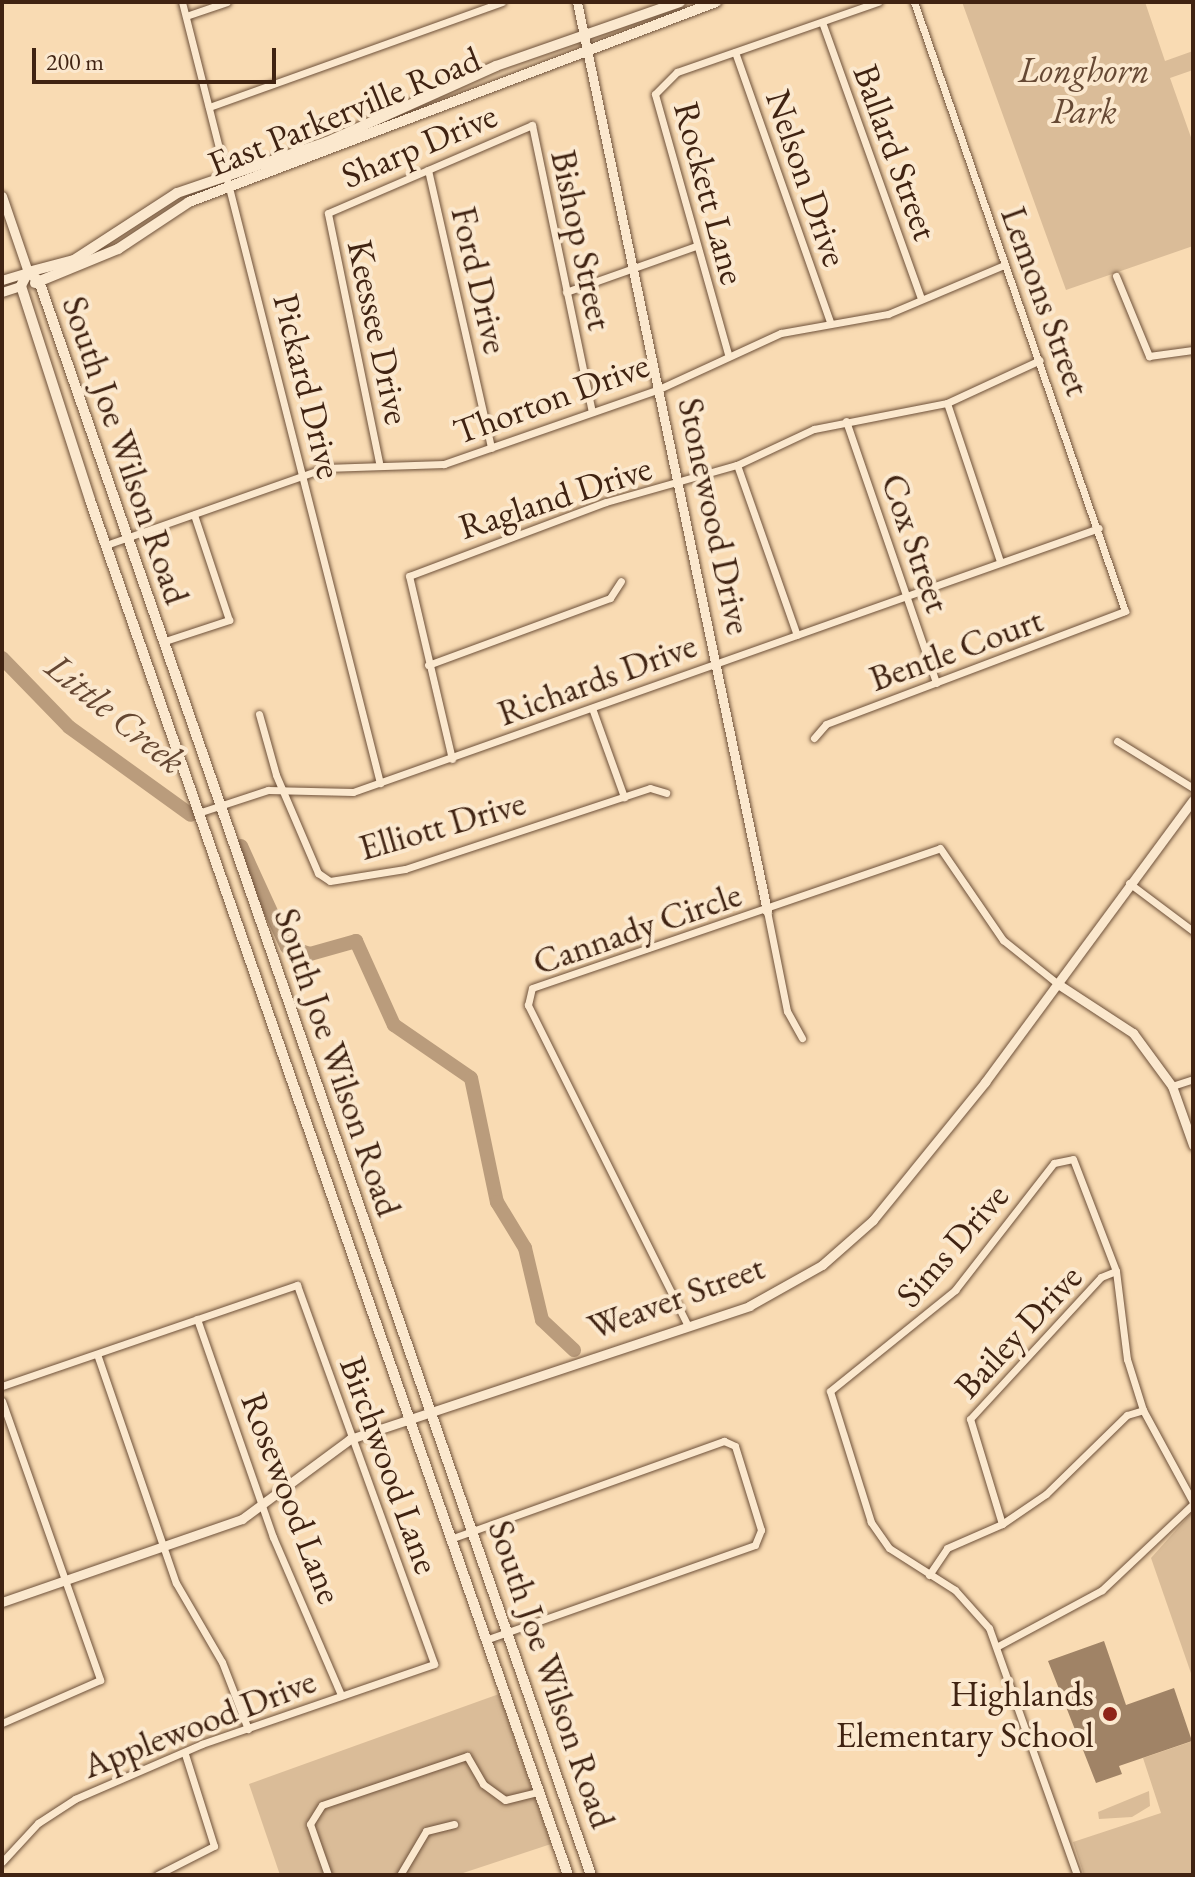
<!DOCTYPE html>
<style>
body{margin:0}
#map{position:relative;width:1195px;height:1877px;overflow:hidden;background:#f9dbb3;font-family:"EB Garamond",serif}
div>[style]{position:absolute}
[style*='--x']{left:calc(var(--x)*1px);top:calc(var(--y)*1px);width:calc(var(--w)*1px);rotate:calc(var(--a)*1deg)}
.green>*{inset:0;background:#dabc98}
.river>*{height:14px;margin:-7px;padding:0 7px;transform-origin:7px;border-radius:7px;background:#ba9c7c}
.building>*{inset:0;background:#a08366}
.roads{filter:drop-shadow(0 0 2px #6e513a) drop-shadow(0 0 2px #6e513a)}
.minor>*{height:7px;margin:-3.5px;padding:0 3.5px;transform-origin:3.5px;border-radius:3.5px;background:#fbe8ce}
.tertiary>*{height:9px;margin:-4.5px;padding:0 4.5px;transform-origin:4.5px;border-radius:4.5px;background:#fbe8ce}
.secondary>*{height:10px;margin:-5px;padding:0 5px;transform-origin:5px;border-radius:5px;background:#fbe8ce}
.dots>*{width:22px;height:22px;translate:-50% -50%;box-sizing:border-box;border:4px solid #fbe8ce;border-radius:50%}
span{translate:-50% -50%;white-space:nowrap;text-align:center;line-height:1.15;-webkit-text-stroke:8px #fbe8ce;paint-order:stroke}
.park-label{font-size:36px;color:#664934;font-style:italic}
.street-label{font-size:36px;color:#402312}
.poi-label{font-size:36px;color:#402312}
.right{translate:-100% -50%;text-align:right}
.water-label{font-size:38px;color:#654732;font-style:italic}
.frame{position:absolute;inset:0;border:4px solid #402312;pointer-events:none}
.scale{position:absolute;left:32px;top:48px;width:244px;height:36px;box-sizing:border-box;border:4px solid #402312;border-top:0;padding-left:10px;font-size:24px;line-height:28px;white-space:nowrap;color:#402312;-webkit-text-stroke:6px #fbe8ce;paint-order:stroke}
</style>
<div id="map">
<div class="green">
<i style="clip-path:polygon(962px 2px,1145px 2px,1165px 61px,1193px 51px,1193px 70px,1170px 78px,1193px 143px,1193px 246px,1066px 290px)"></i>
<i style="clip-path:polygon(1193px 1511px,1193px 1679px,1151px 1558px)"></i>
<i style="clip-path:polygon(499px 1694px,551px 1844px,457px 1875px,280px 1875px,249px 1784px)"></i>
<i style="clip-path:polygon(1193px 1741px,1193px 1875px,1084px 1875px,1073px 1842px,1161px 1813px,1143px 1758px)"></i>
<i style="clip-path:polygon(1149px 1791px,1150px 1806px,1132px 1817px,1099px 1819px,1098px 1812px)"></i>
</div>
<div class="river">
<i style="--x:2;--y:658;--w:96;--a:45.8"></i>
<i style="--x:69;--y:727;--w:150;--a:35.8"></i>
<i style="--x:241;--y:846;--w:111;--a:65.5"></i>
<i style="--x:287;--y:947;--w:24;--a:17"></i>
<i style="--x:310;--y:954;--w:48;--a:-15.8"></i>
<i style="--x:356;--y:941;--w:92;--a:65.7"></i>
<i style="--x:394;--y:1025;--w:93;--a:34.5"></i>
<i style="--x:471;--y:1078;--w:127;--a:78.2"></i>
<i style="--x:497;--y:1202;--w:54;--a:58.7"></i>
<i style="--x:525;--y:1248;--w:74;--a:76.7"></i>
<i style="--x:542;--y:1320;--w:44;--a:43.2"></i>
</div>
<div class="building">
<i style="clip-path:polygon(1104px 1641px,1126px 1705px,1174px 1688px,1192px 1741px,1119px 1766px,1122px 1774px,1096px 1783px,1048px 1661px)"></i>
</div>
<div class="roads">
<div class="minor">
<i style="--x:182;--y:2;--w:806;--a:75.77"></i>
<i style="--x:186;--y:16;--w:43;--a:-18.9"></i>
<i style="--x:822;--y:22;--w:294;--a:70.3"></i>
<i style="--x:735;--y:52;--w:286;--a:70.6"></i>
<i style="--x:209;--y:107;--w:311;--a:-19.7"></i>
<i style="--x:428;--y:170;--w:285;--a:77.2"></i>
<i style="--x:1116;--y:276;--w:87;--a:67.6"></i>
<i style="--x:1149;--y:356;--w:44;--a:-7.8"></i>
<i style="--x:566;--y:292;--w:138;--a:-19.5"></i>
<i style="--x:728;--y:354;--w:270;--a:-105.7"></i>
<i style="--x:655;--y:94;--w:31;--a:-45"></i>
<i style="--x:677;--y:72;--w:213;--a:-19.2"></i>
<i style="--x:947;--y:403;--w:167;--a:71.5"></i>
<i style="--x:846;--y:421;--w:277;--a:71"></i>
<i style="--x:379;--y:462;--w:254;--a:-101.6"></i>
<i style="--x:328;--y:213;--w:222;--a:-23.3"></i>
<i style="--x:532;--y:125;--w:293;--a:78.2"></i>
<i style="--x:737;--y:465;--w:180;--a:70.6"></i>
<i style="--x:106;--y:545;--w:232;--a:-19.4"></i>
<i style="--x:325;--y:468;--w:119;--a:-1.9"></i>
<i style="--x:444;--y:464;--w:228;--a:-19.2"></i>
<i style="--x:659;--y:389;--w:134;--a:-24.7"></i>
<i style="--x:781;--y:333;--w:109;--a:-10.1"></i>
<i style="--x:888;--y:314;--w:126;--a:-22.9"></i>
<i style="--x:162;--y:642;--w:71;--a:-18.2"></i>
<i style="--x:229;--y:620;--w:111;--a:-108.4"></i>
<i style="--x:428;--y:665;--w:194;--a:-20.2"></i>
<i style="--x:610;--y:598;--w:20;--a:-57"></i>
<i style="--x:592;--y:708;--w:95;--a:70.2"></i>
<i style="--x:259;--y:714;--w:63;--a:74.4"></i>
<i style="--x:276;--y:775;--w:107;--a:66.8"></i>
<i style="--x:318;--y:873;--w:14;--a:34"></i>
<i style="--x:330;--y:881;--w:76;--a:-9.1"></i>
<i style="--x:405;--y:869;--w:258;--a:-18.3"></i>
<i style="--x:650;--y:788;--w:17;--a:17"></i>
<i style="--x:814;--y:738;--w:18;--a:-49"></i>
<i style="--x:826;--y:724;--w:320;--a:-20.7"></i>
<i style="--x:1125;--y:611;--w:645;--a:-109.11"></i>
<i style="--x:1117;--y:741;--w:89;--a:31.7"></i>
<i style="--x:452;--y:759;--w:188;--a:-103.2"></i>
<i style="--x:409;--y:576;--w:210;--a:-20.6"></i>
<i style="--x:606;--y:502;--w:136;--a:-15.8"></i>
<i style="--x:737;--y:465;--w:85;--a:-25.1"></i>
<i style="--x:814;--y:429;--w:136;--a:-11.1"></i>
<i style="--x:947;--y:403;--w:102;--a:-24.8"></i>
<i style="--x:198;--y:813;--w:74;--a:-18.2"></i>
<i style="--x:268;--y:790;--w:85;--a:1.3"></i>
<i style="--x:353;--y:792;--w:791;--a:-19.49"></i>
<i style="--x:1129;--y:883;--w:80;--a:36.9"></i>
<i style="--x:767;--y:911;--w:102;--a:78.7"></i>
<i style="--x:787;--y:1011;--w:31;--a:61"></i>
<i style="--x:1172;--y:1086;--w:22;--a:-18"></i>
<i style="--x:197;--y:1319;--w:231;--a:70.8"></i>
<i style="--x:273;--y:1537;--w:172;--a:66.7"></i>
<i style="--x:688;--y:1326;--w:359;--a:-116.5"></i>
<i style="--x:528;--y:1005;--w:17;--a:-77"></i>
<i style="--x:532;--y:988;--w:431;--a:-18.9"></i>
<i style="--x:940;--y:848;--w:112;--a:55.6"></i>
<i style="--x:1003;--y:940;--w:70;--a:38.7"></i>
<i style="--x:97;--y:1354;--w:242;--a:71"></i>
<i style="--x:176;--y:1583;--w:91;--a:59.8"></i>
<i style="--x:222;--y:1662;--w:72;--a:68.8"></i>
<i style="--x:2;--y:1386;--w:312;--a:-18.9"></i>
<i style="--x:297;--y:1285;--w:403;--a:70.1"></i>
<i style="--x:434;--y:1664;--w:245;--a:161"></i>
<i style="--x:202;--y:1744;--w:138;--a:156.6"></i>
<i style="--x:75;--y:1799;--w:44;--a:147"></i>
<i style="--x:38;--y:1823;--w:53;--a:132.7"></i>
<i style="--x:2;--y:1401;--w:296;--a:70.6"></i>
<i style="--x:100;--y:1680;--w:107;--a:156.3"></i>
<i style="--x:1002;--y:1524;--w:110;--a:-106.9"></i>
<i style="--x:970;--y:1419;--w:193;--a:-47.3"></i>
<i style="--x:1101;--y:1277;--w:16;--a:-22"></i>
<i style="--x:453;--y:1538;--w:288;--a:-19.7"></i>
<i style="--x:724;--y:1441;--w:12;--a:24"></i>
<i style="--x:735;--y:1446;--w:88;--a:72.8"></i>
<i style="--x:761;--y:1530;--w:16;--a:112"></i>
<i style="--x:755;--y:1545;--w:283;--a:160.6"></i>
<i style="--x:929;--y:1575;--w:32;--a:-56"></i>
<i style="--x:947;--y:1548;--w:60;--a:-23.6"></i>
<i style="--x:1002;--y:1524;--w:53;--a:-34.3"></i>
<i style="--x:1046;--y:1494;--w:113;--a:-44.3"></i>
<i style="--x:1127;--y:1415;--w:17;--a:-17"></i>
<i style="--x:998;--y:1646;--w:118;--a:-28.3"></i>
<i style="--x:1102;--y:1590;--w:125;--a:-43.4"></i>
<i style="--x:157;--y:1875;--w:64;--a:-27"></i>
<i style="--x:214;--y:1846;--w:96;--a:-107.5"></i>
<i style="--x:328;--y:1875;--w:54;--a:-109.4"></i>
<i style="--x:310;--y:1824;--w:22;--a:-58"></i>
<i style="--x:322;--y:1805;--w:153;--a:-18.7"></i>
<i style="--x:467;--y:1756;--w:32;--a:60"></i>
<i style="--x:483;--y:1784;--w:27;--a:36"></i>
<i style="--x:505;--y:1800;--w:36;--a:-14"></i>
<i style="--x:400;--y:1875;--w:51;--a:-59.4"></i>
<i style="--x:426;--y:1831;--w:29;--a:-14"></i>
<i style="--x:1077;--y:1875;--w:262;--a:-109.6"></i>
<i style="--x:989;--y:1628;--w:51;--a:-131.8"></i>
<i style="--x:955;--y:1590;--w:78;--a:-147.5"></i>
<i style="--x:889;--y:1548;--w:32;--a:-125"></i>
<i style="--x:871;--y:1522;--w:137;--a:-107.4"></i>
<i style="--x:830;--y:1391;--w:161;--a:-38.9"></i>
<i style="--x:955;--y:1290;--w:161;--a:-52.1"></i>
<i style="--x:1054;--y:1163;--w:19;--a:-12"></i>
<i style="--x:1073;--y:1159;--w:120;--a:69"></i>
<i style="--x:1116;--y:1271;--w:89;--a:82.9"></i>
<i style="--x:1127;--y:1359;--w:53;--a:72.6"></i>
<i style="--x:1143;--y:1410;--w:105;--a:61.5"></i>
</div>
<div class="tertiary">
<i style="--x:577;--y:2;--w:929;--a:78.19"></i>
<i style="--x:2;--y:196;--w:80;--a:71.1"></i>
<i style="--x:28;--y:272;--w:27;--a:163"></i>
<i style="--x:2;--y:292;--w:20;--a:-18"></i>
<i style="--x:1058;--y:984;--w:90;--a:33.2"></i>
<i style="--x:1133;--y:1033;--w:66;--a:53.7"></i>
<i style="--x:1172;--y:1086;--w:63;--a:70.4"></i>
<i style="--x:2;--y:1602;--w:254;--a:-19.1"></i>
<i style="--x:242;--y:1519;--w:134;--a:-36.5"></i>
<i style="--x:350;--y:1439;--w:421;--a:-18.4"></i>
<i style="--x:749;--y:1306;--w:84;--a:-29.3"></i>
<i style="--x:822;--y:1265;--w:68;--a:-41.4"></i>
<i style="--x:873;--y:1220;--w:178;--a:-50.9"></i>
<i style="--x:985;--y:1082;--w:350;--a:-53.6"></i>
</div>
<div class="secondary">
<i style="--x:28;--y:272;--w:14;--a:39"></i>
<i style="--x:39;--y:281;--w:1687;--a:70.9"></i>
<i style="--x:28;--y:272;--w:16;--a:117"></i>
<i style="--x:21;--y:286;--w:225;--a:72.1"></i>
<i style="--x:90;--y:500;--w:1456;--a:70.83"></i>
<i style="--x:28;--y:272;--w:48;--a:-14.6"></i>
<i style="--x:74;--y:260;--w:123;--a:-33"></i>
<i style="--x:177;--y:193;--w:158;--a:-18.8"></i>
<i style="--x:327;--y:142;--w:185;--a:-24.2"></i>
<i style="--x:496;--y:66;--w:195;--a:-19.2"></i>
<i style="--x:35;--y:283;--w:90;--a:-22.3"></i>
<i style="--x:118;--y:249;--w:85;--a:-33.5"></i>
<i style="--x:189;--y:202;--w:564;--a:-20.78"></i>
</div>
</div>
<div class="dots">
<i style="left:1110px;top:1714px;background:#8f2418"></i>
</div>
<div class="park-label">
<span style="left:1084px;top:90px">Longhorn<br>Park</span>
</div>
<div class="street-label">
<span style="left:344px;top:111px;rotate:-22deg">East Parkerville Road</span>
<span style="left:419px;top:145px;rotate:-23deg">Sharp Drive</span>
<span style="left:896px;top:152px;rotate:70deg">Ballard Street</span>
<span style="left:807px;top:178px;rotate:71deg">Nelson Drive</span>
<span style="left:710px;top:193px;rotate:75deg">Rockett Lane</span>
<span style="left:582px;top:240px;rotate:78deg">Bishop Street</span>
<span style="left:480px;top:280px;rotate:77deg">Ford Drive</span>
<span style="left:1046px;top:301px;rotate:70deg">Lemons Street</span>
<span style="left:379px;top:332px;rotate:78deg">Keessee Drive</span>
<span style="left:308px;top:386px;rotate:76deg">Pickard Drive</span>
<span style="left:551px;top:398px;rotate:-20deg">Thorton Drive</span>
<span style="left:126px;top:450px;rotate:71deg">South Joe Wilson Road</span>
<span style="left:555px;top:497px;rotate:-18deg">Ragland Drive</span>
<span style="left:715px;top:516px;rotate:78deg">Stonewood Drive</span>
<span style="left:916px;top:543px;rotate:71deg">Cox Street</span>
<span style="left:956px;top:649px;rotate:-20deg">Bentle Court</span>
<span style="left:597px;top:679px;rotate:-20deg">Richards Drive</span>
<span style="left:442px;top:825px;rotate:-16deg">Elliott Drive</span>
<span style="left:637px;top:928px;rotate:-19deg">Cannady Circle</span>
<span style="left:338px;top:1062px;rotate:71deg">South Joe Wilson Road</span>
<span style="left:952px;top:1245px;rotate:-49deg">Sims Drive</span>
<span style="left:676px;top:1297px;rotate:-20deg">Weaver Street</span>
<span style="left:1018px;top:1331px;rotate:-47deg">Bailey Drive</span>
<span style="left:390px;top:1465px;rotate:70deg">Birchwood Lane</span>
<span style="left:292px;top:1498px;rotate:69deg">Rosewood Lane</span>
<span style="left:552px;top:1674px;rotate:71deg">South Joe Wilson Road</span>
<span style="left:199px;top:1723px;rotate:-21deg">Applewood Drive</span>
</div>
<div class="poi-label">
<span class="right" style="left:1094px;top:1714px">Highlands<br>Elementary School</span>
</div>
<div class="water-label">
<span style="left:116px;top:713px;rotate:39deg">Little Creek</span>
</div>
<div class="frame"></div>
<div class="scale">200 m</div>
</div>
